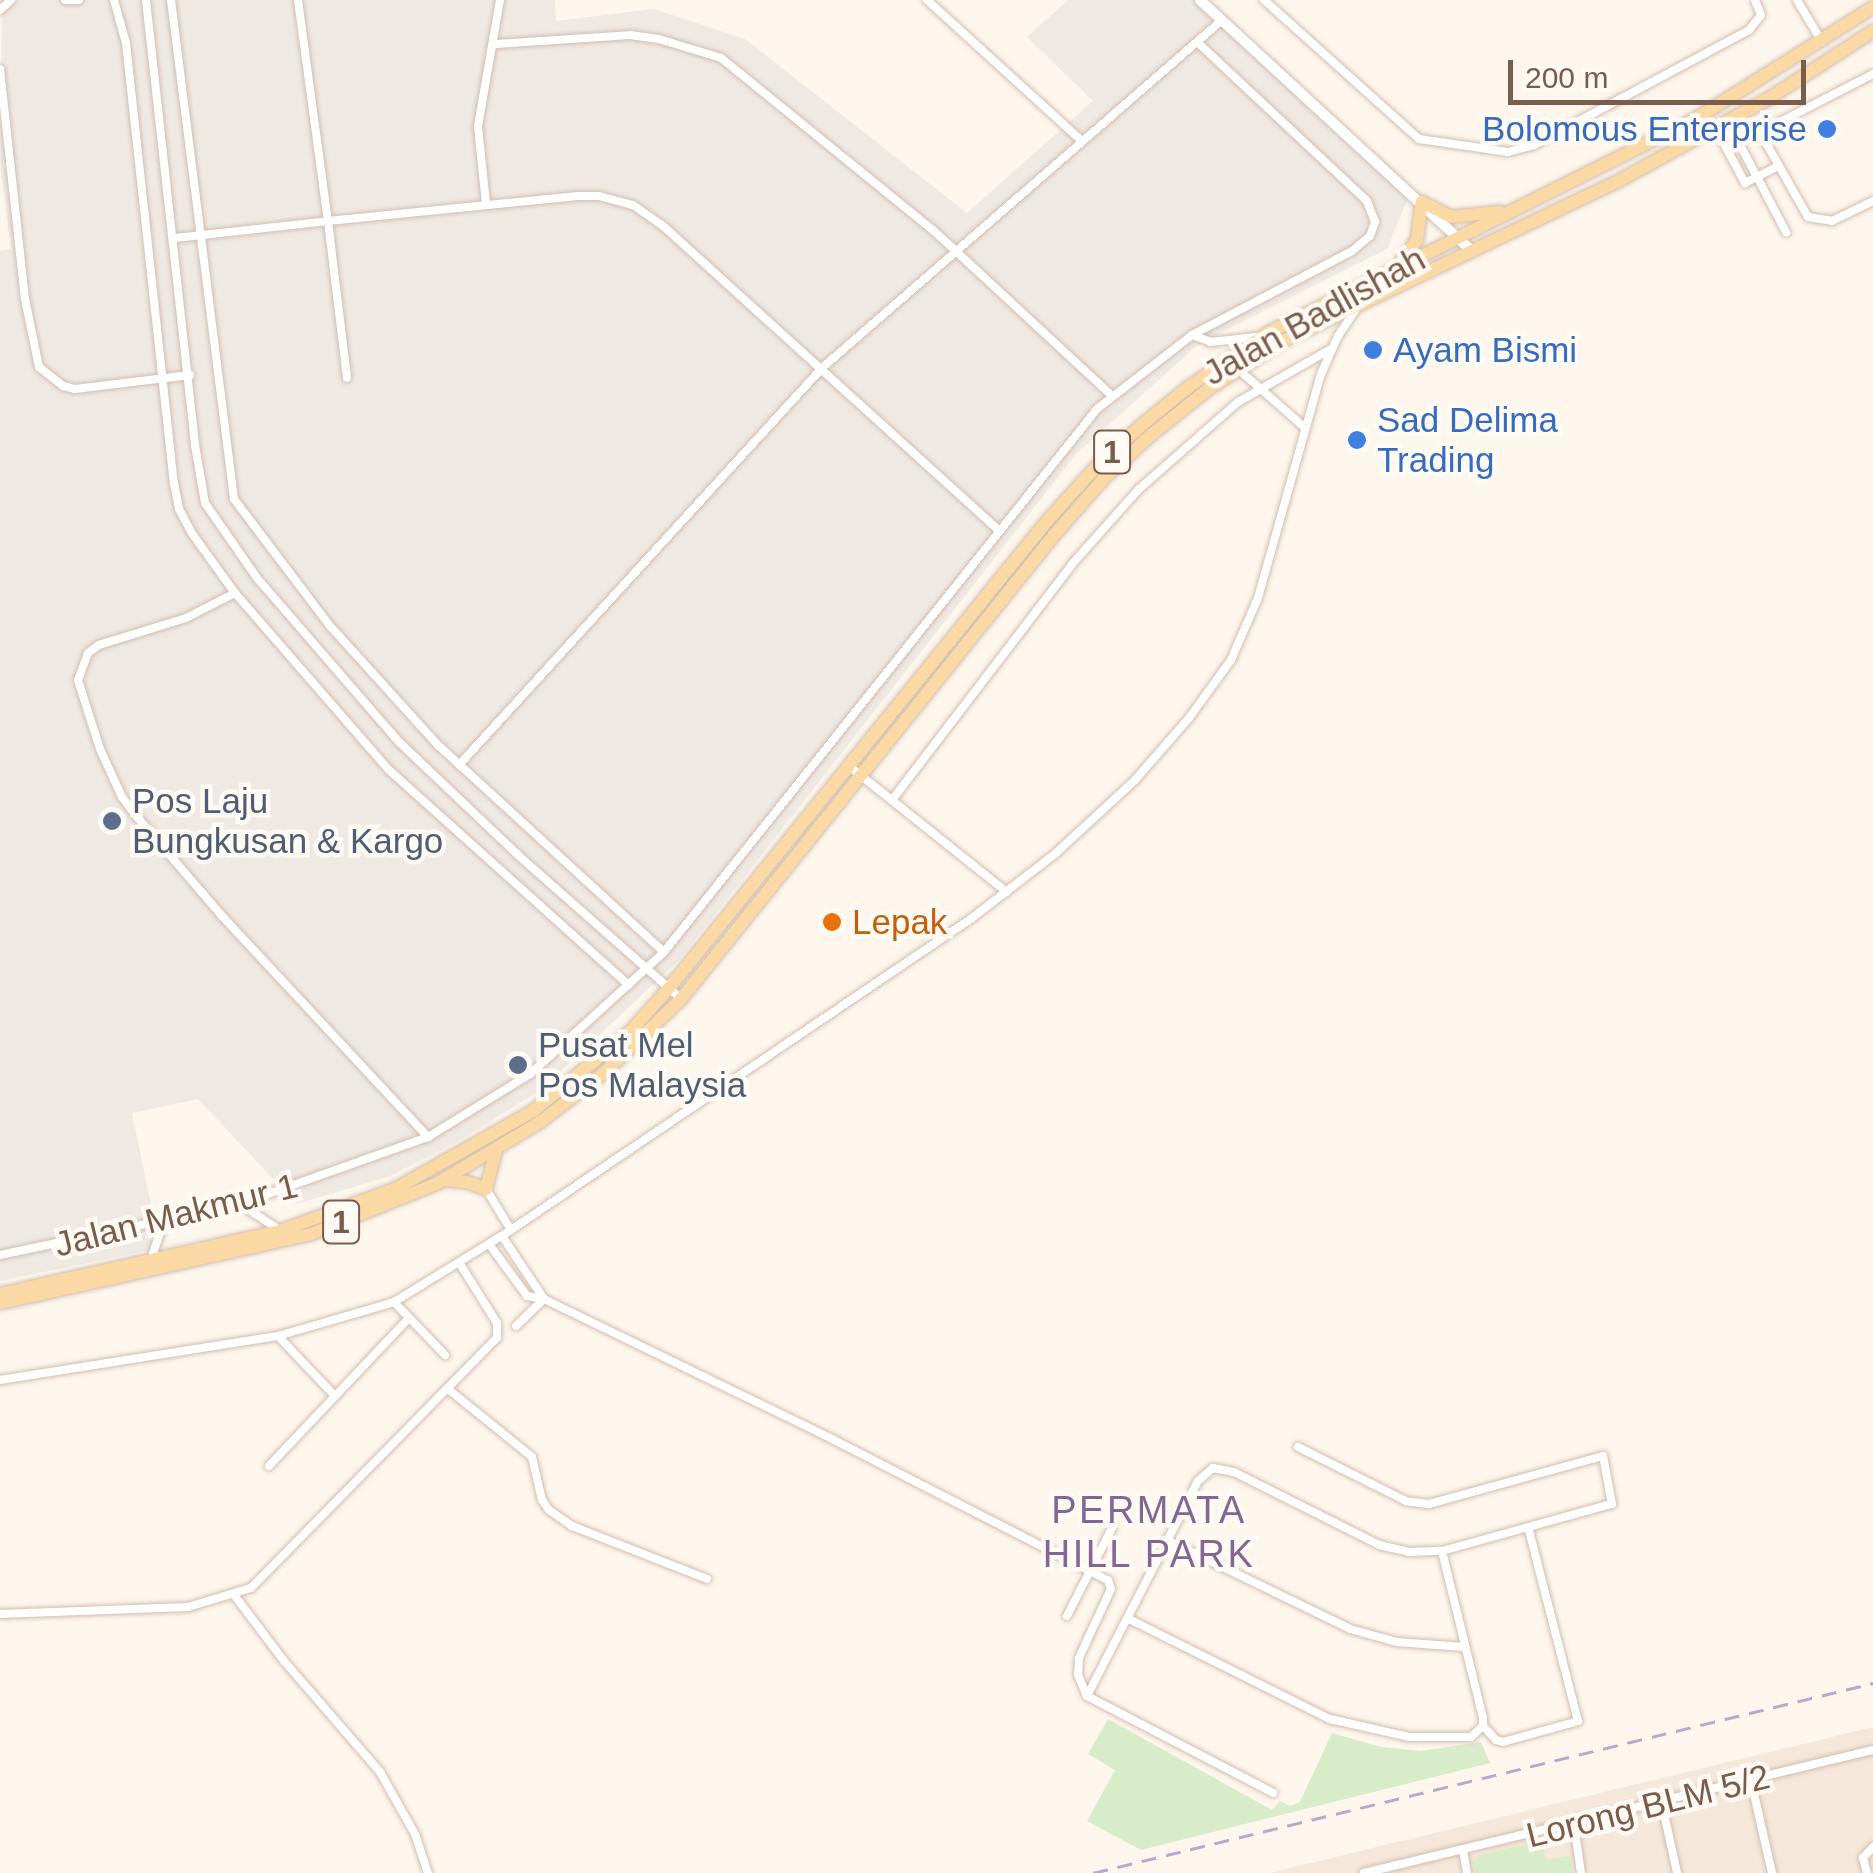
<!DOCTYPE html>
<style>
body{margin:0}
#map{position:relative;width:1873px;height:1873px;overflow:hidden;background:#fdf6ec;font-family:Arial,sans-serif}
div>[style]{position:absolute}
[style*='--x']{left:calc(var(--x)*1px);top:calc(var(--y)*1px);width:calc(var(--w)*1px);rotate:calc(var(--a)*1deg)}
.residential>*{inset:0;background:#f5e8da}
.industrial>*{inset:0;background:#efe9e4}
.green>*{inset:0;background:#d8ecc9}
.roads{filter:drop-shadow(0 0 2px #d1beb0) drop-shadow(0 0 2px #d1beb0)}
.minor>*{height:8px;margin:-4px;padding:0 4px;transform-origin:4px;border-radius:4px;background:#fff}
.tertiary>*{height:10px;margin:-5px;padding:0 5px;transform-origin:5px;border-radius:5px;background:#fff}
.primary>*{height:12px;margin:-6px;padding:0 6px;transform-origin:6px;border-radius:6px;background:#fbd9a5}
.rail>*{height:2.5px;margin-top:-1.25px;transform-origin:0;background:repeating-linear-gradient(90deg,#b9a8c9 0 15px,transparent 0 25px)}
.dots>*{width:28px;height:28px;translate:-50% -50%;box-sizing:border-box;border:5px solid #fffaf3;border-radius:50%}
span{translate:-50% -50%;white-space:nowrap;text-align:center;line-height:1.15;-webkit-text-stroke:9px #fffaf3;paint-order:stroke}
.shield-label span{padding:2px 8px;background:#fffaf3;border:2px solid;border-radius:8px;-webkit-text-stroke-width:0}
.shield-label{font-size:32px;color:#7a5c4d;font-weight:700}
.shop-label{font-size:35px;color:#366cbe}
.right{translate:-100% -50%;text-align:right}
.left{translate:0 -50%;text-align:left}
.street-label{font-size:35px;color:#7a5c4d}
.service-label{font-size:35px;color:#4e5e75}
.food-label{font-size:35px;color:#c56008}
.neighbourhood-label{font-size:38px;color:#846695;letter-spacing:2.5px}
.scale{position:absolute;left:1508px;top:60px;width:298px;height:45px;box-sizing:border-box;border:5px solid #7a5c4d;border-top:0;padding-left:12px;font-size:30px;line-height:35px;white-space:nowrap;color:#7a5c4d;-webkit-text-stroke:8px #fffaf3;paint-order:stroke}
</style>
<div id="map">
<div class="residential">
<i style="clip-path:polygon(1873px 1727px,1873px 1873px,1269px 1873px)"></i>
</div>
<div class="industrial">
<i style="clip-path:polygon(2px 0,555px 0,556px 21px,654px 9px,745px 39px,967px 213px,1093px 101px,1027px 37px,1068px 0,1204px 0,1410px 193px,1387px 249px,1200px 343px,1077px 453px,680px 959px,542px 1089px,457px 1142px,390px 1176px,297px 1204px,198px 1099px,132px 1113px,160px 1248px,0 1281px,0 251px,11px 249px,0 162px)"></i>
</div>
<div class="green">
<i style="clip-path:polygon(1108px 1719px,1272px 1810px,1280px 1801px,1290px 1806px,1300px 1802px,1332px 1733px,1381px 1747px,1421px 1751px,1481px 1742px,1490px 1763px,1141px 1850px,1087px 1821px,1115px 1770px,1088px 1754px)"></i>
<i style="clip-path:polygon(1542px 1841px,1546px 1860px,1570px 1856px,1573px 1873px,1475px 1873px,1473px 1863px,1479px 1855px)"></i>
</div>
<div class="roads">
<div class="minor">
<i style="--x:65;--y:0;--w:14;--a:0"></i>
<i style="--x:114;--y:0;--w:45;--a:74.4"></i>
<i style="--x:126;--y:43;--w:443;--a:83.8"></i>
<i style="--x:174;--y:483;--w:26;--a:79"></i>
<i style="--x:179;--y:509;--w:26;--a:62"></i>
<i style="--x:191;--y:532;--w:75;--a:54.2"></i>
<i style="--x:235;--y:593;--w:235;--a:49"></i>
<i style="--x:389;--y:770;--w:322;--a:41.9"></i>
<i style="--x:146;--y:0;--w:448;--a:83.7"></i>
<i style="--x:195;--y:445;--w:59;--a:80.2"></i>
<i style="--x:205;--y:503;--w:91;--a:55.3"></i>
<i style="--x:257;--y:578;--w:217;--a:49.1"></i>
<i style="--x:399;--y:742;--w:166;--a:43.5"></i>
<i style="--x:519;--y:856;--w:216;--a:41.4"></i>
<i style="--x:171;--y:0;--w:503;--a:82.8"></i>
<i style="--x:234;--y:499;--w:159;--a:52.9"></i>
<i style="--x:330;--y:626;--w:161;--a:47.8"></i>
<i style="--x:438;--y:745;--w:306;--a:42.5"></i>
<i style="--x:298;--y:0;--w:223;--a:82.3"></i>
<i style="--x:328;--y:221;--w:251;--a:-5.7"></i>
<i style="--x:578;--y:196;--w:21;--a:0"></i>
<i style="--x:599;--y:196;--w:35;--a:15"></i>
<i style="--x:633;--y:205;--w:35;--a:35"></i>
<i style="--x:662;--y:225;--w:452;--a:42.2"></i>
<i style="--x:927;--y:0;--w:208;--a:42.3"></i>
<i style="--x:1264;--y:0;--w:208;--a:41.9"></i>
<i style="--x:1419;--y:139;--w:90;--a:8.3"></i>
<i style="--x:1508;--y:152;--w:27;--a:-15"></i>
<i style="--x:1534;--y:145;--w:244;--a:-28.1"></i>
<i style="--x:1749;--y:30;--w:19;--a:-51"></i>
<i style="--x:1761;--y:15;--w:16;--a:-112"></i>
<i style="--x:1797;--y:0;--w:49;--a:59.2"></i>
<i style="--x:0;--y:10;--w:15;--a:-42"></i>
<i style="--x:496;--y:44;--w:134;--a:-3.8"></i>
<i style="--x:630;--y:35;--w:29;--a:8"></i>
<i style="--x:659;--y:39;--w:65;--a:17"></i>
<i style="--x:721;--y:58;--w:273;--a:39.1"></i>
<i style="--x:933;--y:230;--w:243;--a:42.8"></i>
<i style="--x:0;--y:69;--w:231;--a:83.8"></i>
<i style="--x:25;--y:299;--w:69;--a:78.4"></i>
<i style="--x:39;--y:367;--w:31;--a:38"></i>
<i style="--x:63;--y:386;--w:12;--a:14"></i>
<i style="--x:75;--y:389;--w:116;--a:-6.9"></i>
<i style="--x:1873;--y:74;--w:109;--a:152.7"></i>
<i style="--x:1776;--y:124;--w:20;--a:123"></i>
<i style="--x:1765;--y:141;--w:87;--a:60.5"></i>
<i style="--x:1808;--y:217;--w:24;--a:9"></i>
<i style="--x:1832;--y:221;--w:46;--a:-26"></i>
<i style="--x:1727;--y:120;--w:127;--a:62.2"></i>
<i style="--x:1715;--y:127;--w:64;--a:61.8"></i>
<i style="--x:1745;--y:183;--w:36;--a:-27"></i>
<i style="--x:486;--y:204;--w:78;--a:-95.9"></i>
<i style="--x:478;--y:126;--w:128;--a:-80.1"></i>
<i style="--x:175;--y:238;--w:154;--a:-6.3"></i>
<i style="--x:328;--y:221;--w:158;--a:83.1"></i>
<i style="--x:1192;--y:335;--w:20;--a:20"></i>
<i style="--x:1211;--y:342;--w:45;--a:-6.3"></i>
<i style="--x:1238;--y:369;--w:88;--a:41.3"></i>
<i style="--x:235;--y:593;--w:55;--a:153"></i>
<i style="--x:186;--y:618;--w:91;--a:162.8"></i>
<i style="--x:99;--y:645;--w:14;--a:144"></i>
<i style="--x:88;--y:653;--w:29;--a:110"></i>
<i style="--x:78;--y:680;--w:72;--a:72.3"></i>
<i style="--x:100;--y:749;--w:53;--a:65.4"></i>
<i style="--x:122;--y:797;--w:26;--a:53"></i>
<i style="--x:138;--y:818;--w:128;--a:49.4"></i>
<i style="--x:221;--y:915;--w:304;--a:47"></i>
<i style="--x:459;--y:765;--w:538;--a:-47.56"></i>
<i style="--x:822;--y:368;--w:530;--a:-41.02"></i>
<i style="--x:849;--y:766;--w:202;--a:38.6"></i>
<i style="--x:892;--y:800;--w:298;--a:-52.6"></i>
<i style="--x:1073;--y:563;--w:99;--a:-48.3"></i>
<i style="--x:1139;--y:489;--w:132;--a:-41.3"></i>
<i style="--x:1238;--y:402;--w:107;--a:-29.7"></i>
<i style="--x:486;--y:1189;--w:48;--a:58.6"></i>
<i style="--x:240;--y:1204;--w:45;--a:33.3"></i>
<i style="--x:502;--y:1236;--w:76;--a:56.3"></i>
<i style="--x:489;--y:1244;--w:64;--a:53.8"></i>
<i style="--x:527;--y:1296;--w:17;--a:10"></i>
<i style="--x:544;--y:1299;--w:320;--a:25.9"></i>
<i style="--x:832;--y:1439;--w:310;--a:27.1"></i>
<i style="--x:1108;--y:1580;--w:9;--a:72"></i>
<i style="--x:1111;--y:1589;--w:76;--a:114.9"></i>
<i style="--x:1079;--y:1658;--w:17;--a:93"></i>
<i style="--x:1078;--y:1675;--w:23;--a:67"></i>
<i style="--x:1087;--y:1696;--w:210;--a:27.5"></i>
<i style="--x:0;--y:1255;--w:245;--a:-12"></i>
<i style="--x:240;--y:1204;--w:200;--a:-19.6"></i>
<i style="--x:428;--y:1137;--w:120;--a:-31.7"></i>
<i style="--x:530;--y:1074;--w:181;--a:-42.3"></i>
<i style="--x:664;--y:952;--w:695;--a:-51.43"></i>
<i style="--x:1097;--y:409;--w:120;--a:-37.9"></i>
<i style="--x:1192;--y:335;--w:181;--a:-27.7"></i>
<i style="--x:1352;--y:251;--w:23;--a:-40"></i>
<i style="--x:1370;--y:236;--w:15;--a:-70"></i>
<i style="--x:1375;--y:222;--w:22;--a:-111"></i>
<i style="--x:1367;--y:201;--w:231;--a:-136.9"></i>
<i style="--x:151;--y:1259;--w:39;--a:-71"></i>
<i style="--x:394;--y:1302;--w:74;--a:46.1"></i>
<i style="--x:516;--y:1326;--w:39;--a:-44"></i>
<i style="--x:278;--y:1336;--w:83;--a:46.5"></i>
<i style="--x:0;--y:1380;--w:281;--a:-9"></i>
<i style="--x:278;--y:1336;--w:121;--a:-16.3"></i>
<i style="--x:394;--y:1302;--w:137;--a:-31.6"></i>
<i style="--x:511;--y:1230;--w:557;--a:-34.09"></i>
<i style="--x:972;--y:918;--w:106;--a:-37.7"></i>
<i style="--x:1056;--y:853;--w:108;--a:-42.7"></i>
<i style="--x:1135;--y:780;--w:82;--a:-48.9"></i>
<i style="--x:1189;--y:718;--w:72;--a:-54.1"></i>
<i style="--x:1231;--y:660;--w:68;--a:-66.5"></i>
<i style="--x:1258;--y:598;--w:233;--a:-74.3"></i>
<i style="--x:1321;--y:374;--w:42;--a:-65.9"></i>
<i style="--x:1338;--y:336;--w:34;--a:-56"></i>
<i style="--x:448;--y:1389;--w:108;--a:39"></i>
<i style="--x:532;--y:1457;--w:44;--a:76.9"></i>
<i style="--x:542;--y:1500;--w:12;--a:55"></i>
<i style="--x:549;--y:1510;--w:28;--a:35"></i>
<i style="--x:572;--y:1526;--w:145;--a:21.4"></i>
<i style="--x:269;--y:1466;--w:201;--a:-46.6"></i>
<i style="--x:1167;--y:1540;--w:203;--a:25.9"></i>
<i style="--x:1350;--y:1629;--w:49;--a:15.5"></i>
<i style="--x:1397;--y:1642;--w:67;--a:4.3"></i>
<i style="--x:235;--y:1596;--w:81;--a:53"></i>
<i style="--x:284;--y:1661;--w:147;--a:49.1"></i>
<i style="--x:380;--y:1772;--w:71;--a:60.6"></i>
<i style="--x:415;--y:1834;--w:41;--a:71.6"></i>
<i style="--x:0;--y:1614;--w:188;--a:-2.1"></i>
<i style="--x:188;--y:1607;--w:66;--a:-16.8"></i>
<i style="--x:251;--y:1588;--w:351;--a:-45.5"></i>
<i style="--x:497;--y:1338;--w:15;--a:-90"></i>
<i style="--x:497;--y:1323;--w:70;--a:-122.1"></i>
<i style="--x:1067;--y:1616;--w:99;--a:-62.9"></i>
<i style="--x:1127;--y:1618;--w:227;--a:26.5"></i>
<i style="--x:1330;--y:1719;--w:82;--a:12.7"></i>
<i style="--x:1410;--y:1737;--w:61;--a:0"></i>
<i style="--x:1471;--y:1737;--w:16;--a:-43"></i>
<i style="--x:1483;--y:1726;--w:8;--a:-90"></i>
<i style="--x:1483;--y:1718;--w:172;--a:-103.8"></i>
<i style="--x:1087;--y:1696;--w:242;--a:-62.7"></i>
<i style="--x:1198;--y:1481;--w:20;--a:-41"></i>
<i style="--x:1213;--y:1468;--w:21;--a:11"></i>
<i style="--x:1234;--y:1472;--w:162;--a:26.7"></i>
<i style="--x:1379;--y:1545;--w:31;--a:13"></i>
<i style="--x:1409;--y:1552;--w:33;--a:-2"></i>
<i style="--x:1442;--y:1551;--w:176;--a:-15.5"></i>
<i style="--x:1612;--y:1504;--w:49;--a:-100.6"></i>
<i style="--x:1603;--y:1456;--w:180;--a:164.6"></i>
<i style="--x:1429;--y:1504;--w:23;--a:-173"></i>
<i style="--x:1406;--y:1501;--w:121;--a:-153.4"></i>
<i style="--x:1483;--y:1726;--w:19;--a:47"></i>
<i style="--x:1496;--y:1740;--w:7;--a:16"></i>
<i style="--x:1503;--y:1742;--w:78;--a:-15.6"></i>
<i style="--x:1578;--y:1721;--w:197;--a:-104.4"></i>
<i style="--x:1751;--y:1781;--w:94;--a:77.1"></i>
<i style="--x:1662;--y:1804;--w:71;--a:77.7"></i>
<i style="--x:1574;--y:1825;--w:49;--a:81.7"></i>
<i style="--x:1463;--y:1850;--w:23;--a:80"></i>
<i style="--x:1364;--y:1873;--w:524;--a:-13.59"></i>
<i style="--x:1867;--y:1873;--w:16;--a:-105"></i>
<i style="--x:1863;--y:1858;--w:15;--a:-48"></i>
</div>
<div class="tertiary">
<i style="--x:1200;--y:0;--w:369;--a:42.7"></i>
</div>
<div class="primary">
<i style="--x:1422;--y:202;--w:33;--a:27"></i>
<i style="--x:1451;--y:217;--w:49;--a:-5.8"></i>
<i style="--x:1400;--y:263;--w:29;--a:-54"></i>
<i style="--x:1417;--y:240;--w:38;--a:-83"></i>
<i style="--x:445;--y:1180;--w:22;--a:5"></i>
<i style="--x:467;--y:1182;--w:20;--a:20"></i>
<i style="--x:486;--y:1189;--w:40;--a:-75.6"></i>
<i style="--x:0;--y:1294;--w:287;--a:-12.7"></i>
<i style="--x:280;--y:1231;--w:125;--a:-20.2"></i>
<i style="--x:397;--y:1188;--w:156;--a:-29.5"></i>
<i style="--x:533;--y:1111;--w:125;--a:-39.2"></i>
<i style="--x:630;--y:1032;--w:59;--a:-48.4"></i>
<i style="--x:669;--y:988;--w:601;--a:-51.01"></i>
<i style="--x:1047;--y:521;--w:73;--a:-47.8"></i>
<i style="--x:1096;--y:467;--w:64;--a:-42.5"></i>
<i style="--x:1143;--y:424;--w:60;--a:-39"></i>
<i style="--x:1190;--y:386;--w:94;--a:-34.2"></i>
<i style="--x:1268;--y:333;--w:480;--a:-26.6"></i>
<i style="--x:1697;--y:118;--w:208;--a:-32.2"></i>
<i style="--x:0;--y:1303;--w:319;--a:-12.5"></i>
<i style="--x:311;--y:1234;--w:135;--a:-21.8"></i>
<i style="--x:436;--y:1184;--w:121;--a:-30.8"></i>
<i style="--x:540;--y:1122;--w:82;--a:-37.6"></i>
<i style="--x:605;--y:1072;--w:105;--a:-43.8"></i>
<i style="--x:681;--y:999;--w:597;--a:-51.19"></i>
<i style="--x:1055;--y:534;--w:74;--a:-48.8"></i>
<i style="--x:1104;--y:478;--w:64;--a:-42.5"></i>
<i style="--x:1151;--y:435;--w:72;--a:-38.8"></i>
<i style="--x:1207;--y:390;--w:93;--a:-32.7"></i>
<i style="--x:1285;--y:340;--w:373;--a:-25.5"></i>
<i style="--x:1622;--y:179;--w:170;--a:-28.8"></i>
<i style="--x:1771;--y:97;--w:121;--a:-32.9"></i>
</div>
</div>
<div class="rail">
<i style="--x:1093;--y:1873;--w:803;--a:-13.69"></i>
</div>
<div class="dots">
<i style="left:1827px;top:129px;background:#3f7fe0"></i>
<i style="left:1373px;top:350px;background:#3f7fe0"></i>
<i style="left:1357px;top:440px;background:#3f7fe0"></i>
<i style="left:112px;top:821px;background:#5c6f8a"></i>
<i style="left:832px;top:922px;background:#e8710a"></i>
<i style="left:518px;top:1065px;background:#5c6f8a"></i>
</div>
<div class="shield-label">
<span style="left:1112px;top:452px">1</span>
<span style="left:341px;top:1222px">1</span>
</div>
<div class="shop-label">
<span class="right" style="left:1807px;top:129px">Bolomous Enterprise</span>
<span class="left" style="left:1393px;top:350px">Ayam Bismi</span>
<span class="left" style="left:1377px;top:440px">Sad Delima<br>Trading</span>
</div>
<div class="street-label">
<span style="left:1314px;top:316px;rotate:-29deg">Jalan Badlishah</span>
<span style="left:176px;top:1215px;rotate:-14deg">Jalan Makmur 1</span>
<span style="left:1648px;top:1806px;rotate:-14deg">Lorong BLM 5/2</span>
</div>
<div class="service-label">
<span class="left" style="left:132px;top:821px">Pos Laju<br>Bungkusan &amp; Kargo</span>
<span class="left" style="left:538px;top:1065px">Pusat Mel<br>Pos Malaysia</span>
</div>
<div class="food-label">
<span class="left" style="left:852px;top:922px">Lepak</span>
</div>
<div class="neighbourhood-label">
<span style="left:1149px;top:1533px">PERMATA<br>HILL PARK</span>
</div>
<div class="scale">200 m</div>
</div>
